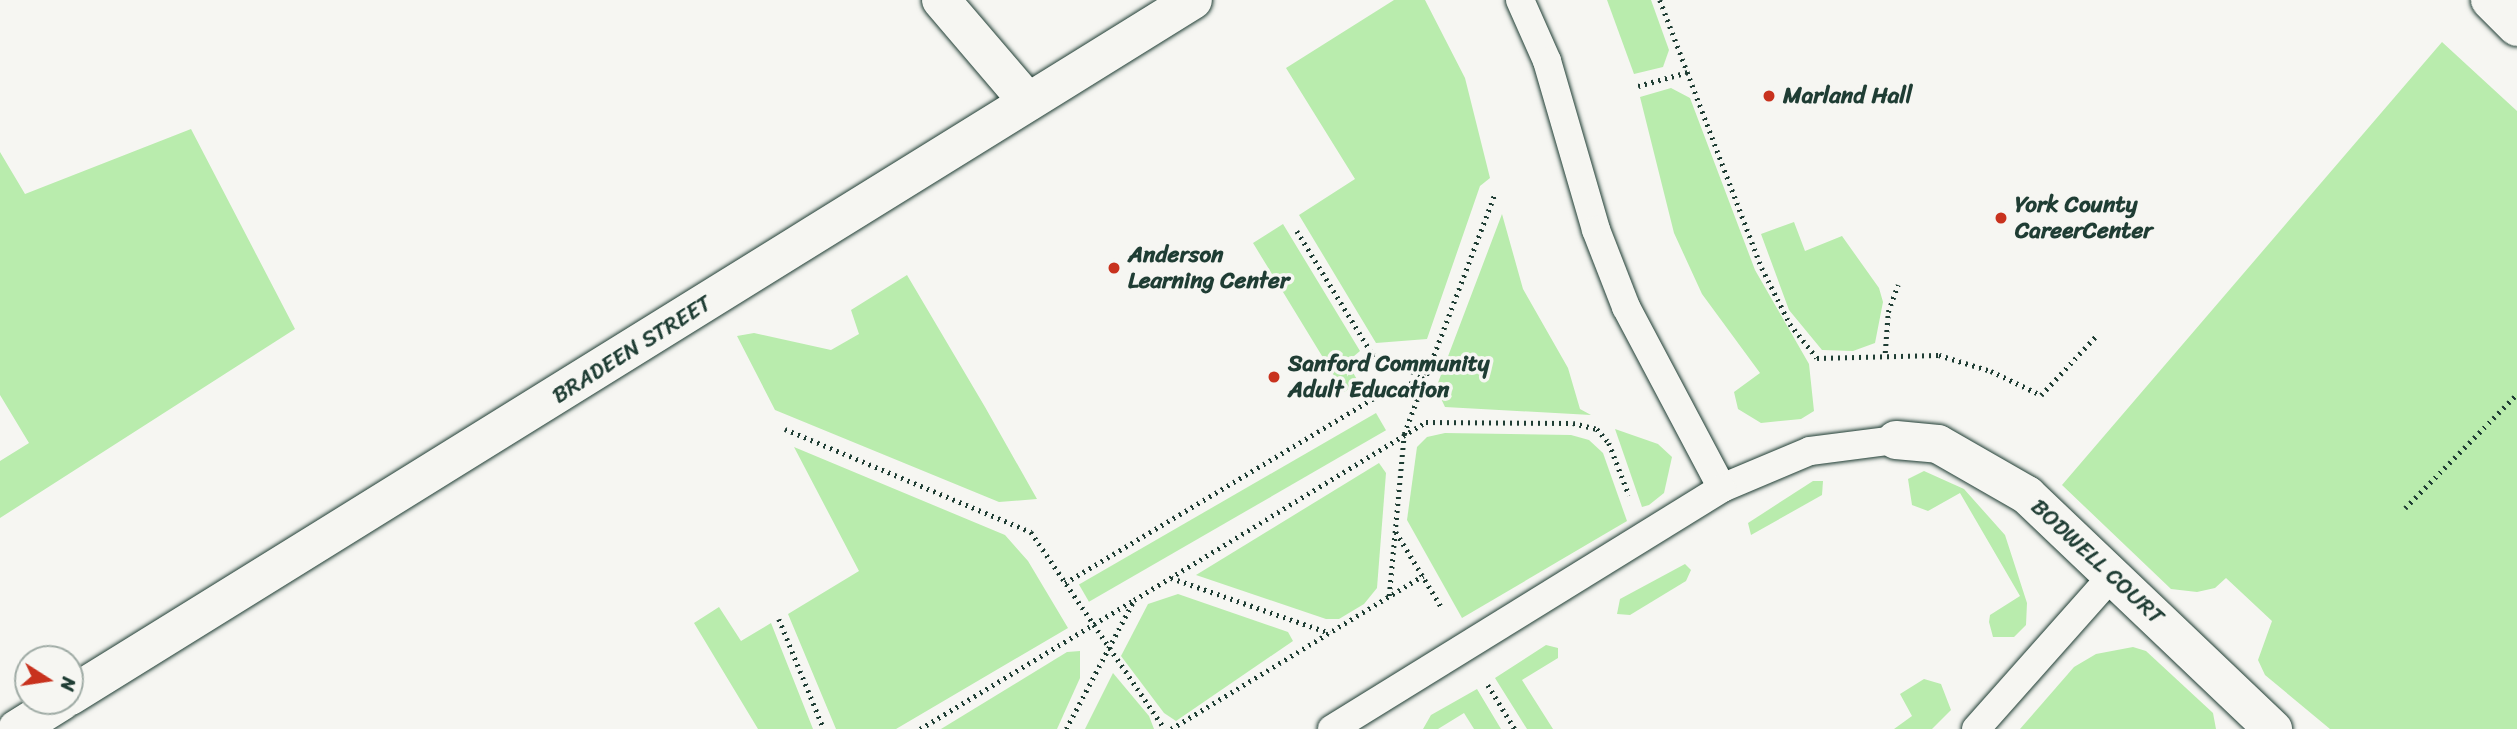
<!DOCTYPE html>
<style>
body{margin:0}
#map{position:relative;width:2517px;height:729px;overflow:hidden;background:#f6f6f2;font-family:Sriracha,sans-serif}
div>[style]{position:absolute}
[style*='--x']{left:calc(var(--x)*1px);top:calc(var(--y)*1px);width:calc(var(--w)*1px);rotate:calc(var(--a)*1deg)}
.green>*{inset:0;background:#b9ecad;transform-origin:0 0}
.path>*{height:4.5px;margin-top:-2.25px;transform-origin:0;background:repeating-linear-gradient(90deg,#1f3d34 0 2px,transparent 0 7px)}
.roads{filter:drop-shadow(0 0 2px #1f3d34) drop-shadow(0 0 2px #1f3d34)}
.lane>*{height:28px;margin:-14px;padding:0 14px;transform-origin:14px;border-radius:14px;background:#f6f6f2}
.street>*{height:38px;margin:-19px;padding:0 19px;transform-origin:19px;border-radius:19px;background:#f6f6f2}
.dots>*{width:19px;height:19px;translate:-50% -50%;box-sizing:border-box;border:4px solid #f6f6f2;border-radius:50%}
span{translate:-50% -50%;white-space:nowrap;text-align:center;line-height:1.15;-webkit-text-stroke:7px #f6f6f2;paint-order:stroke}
.poi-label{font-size:23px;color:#1f3d34;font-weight:700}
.left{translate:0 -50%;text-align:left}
.street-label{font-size:23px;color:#1f3d34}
.north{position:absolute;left:14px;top:645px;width:70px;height:70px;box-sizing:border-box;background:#f6f6f2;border:2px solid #a0aca6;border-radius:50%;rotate:102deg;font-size:19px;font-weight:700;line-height:28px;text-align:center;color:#1f3d34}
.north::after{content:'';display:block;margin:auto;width:24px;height:32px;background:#c8321e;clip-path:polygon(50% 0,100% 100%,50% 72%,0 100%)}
</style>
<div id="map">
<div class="green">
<i style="clip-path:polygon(1394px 0,1425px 0,1465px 78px,1490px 178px,1480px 186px,1427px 339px,1376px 343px,1299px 215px,1355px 179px,1286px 68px)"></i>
<i style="clip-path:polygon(1607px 0,1651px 0,1669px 50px,1663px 67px,1634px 74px)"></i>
<i style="clip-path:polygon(2442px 42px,2517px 111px,2517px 729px,2330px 729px,2265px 675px,2258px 660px,2272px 621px,2226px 578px,2215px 588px,2197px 592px,2171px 589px,2062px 485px)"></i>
<i style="clip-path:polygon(1671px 88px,1690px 98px,1755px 270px,1809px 364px,1814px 411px,1801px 419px,1761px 423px,1738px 409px,1734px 392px,1760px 373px,1702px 294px,1674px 233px,1640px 97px)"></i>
<i style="clip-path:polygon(191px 129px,295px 329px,0 518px,0 461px,29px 443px,0 395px,0 152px,25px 194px)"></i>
<i style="clip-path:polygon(1502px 214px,1523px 289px,1568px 368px,1580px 409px,1591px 415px,1445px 407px,1436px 388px)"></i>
<i style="clip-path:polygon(1794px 222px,1805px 251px,1842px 236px,1879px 288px,1883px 302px,1875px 343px,1853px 351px,1822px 350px,1789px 310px,1761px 234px)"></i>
<i style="clip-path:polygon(1283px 224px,1360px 351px,1347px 362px,1359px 383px,1344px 392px,1253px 243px)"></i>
<i style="clip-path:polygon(907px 275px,985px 407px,1037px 499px,999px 502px,775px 410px,737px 336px,754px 333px,831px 350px,859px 334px,851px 310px)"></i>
<i style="left:1376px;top:413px;width:20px;height:343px;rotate:60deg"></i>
<i style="clip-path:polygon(1615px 429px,1658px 444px,1672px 457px,1664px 493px,1649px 505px,1642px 507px)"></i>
<i style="clip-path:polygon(1445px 433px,1571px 435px,1589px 440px,1603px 453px,1627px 521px,1462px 618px,1407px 520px,1417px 447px,1427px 437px)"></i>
<i style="clip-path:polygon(794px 447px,1005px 535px,1028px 561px,1068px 628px,896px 729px,836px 729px,788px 614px,859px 571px)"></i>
<i style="clip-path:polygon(1379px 463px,1386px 473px,1377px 588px,1364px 604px,1339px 619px,1326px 619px,1196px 575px)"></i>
<i style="clip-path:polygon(1924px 471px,1964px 489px,2005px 535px,2027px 603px,2026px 625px,2014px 637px,1993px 637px,1989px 622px,1990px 615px,2020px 596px,1960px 493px,1928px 511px,1912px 505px,1908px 479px)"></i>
<i style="clip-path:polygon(1813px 481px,1823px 481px,1822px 495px,1751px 535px,1748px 523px)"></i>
<i style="clip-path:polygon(1685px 564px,1691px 570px,1686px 581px,1630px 615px,1617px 614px,1620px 599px)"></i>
<i style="clip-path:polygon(1178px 594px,1288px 632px,1293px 641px,1176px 721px,1164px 713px,1121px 656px,1148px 604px)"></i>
<i style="clip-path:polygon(719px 607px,741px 641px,771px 623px,813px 729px,758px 729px,694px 623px)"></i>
<i style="clip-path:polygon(1546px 645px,1558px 648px,1558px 658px,1522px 680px,1553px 729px,1527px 729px,1495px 678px)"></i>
<i style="clip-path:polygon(2133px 647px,2146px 651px,2213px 713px,2216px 729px,2020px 729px,2074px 667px,2096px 654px)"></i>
<i style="clip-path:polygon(1080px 651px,1080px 678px,1057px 729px,941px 729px,1067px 652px)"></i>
<i style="clip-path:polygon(1113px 673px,1149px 716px,1154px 729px,1085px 729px)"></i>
<i style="clip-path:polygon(1924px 679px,1941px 684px,1951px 710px,1932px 729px,1894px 729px,1912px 716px,1900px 694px)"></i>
<i style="clip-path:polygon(1477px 689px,1501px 729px,1474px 729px,1464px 713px,1438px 729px,1423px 729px,1431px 715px)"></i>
</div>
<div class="path">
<i style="--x:1660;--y:0;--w:287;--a:69.2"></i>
<i style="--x:1762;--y:268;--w:63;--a:63.4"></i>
<i style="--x:1790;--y:324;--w:43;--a:51.5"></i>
<i style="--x:1817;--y:358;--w:122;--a:-1.4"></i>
<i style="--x:1939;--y:355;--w:54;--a:17.1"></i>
<i style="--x:1991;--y:371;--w:55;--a:25.6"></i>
<i style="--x:2041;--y:395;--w:82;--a:-47"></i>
<i style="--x:1638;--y:86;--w:52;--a:-15.6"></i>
<i style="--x:1297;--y:231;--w:145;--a:58.5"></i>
<i style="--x:1373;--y:355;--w:56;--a:22.9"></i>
<i style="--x:1885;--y:353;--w:41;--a:-85.8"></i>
<i style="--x:1888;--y:312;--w:29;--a:-70"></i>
<i style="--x:785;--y:429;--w:267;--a:22.7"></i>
<i style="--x:1031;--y:532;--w:238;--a:55.8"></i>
<i style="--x:2405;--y:508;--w:160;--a:-45.5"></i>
<i style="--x:1396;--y:532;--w:89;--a:58.8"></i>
<i style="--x:1171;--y:578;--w:168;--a:19.1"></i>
<i style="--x:1065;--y:583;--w:370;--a:-30.9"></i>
<i style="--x:1383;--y:393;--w:45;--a:-19.7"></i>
<i style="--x:1389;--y:596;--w:163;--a:-84.7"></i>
<i style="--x:1404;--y:434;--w:258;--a:-69.3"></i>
<i style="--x:779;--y:619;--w:119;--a:67.8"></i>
<i style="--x:1488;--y:685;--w:52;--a:58.5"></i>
<i style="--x:920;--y:729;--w:248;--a:-31.1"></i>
<i style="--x:1066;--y:729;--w:146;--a:-62.2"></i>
<i style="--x:1134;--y:600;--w:342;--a:-31.4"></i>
<i style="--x:1426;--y:422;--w:147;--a:0.4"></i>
<i style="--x:1573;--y:423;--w:25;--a:14"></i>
<i style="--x:1597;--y:429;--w:18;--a:49"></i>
<i style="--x:1609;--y:443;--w:56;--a:69"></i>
<i style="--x:1171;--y:729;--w:295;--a:-31.3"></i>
</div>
<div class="roads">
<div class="lane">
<i style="--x:1520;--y:0;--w:67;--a:66.1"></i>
<i style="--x:1547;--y:61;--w:176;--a:73.8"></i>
<i style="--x:1596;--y:230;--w:83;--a:68.7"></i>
<i style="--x:1626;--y:307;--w:205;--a:62.1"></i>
<i style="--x:1722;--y:488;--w:95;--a:-22.8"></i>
<i style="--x:1810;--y:451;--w:87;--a:-7.3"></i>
<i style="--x:1332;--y:729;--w:458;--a:-31.7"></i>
<i style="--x:1976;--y:729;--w:203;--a:-48.4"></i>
</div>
<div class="street">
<i style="--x:941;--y:0;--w:134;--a:49.5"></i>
<i style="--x:2490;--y:0;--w:38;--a:45"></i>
<i style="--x:1896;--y:440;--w:42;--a:5.4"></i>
<i style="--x:1938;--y:444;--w:103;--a:29.8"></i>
<i style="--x:2027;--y:495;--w:340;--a:43.6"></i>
<i style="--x:70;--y:696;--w:1321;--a:-31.79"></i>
<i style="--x:17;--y:729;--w:53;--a:-31.9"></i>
</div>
</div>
<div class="dots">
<i style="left:1769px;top:96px;background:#c8321e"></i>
<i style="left:2001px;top:218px;background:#c8321e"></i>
<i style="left:1114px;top:268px;background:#c8321e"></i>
<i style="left:1274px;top:377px;background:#c8321e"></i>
</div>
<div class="poi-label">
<span class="left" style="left:1783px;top:96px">Marland Hall</span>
<span class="left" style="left:2015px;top:218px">York County<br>CareerCenter</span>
<span class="left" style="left:1128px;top:268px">Anderson<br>Learning Center</span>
<span class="left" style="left:1288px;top:377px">Sanford Community<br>Adult Education</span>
</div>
<div class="street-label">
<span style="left:632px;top:350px;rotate:-32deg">BRADEEN STREET</span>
<span style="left:2097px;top:562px;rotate:43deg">BODWELL COURT</span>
</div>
<div class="north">N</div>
</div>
